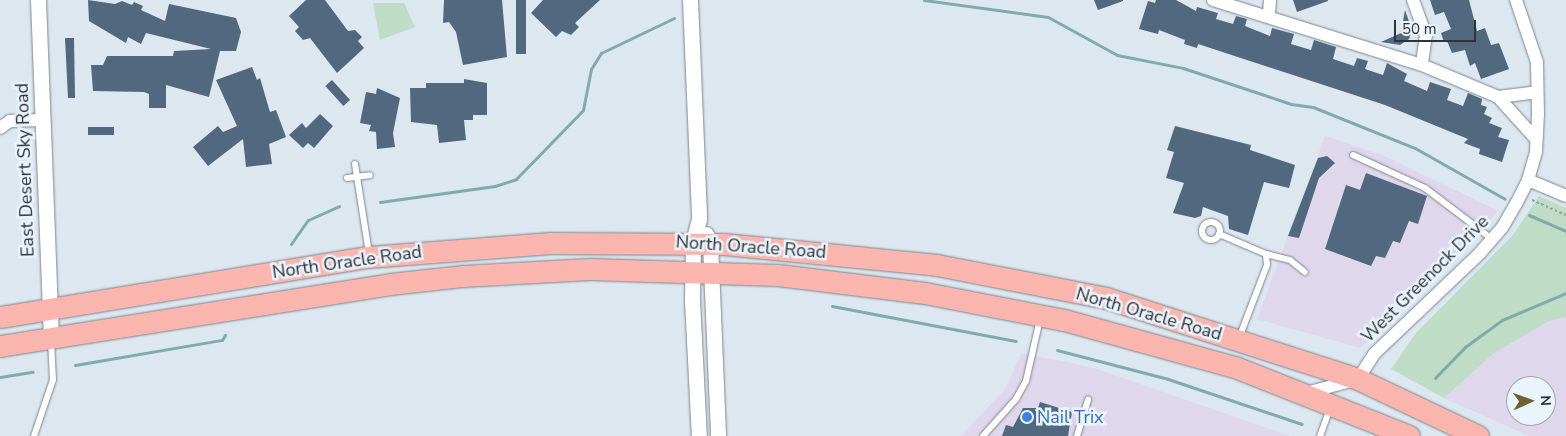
<!DOCTYPE html>
<style>
body{margin:0}
#map{position:relative;width:1566px;height:436px;overflow:hidden;background:#dde7f0;font-family:"Nunito Sans",sans-serif}
div>[style]{position:absolute}
[style*='--x']{left:calc(var(--x)*1px);top:calc(var(--y)*1px);width:calc(var(--w)*1px);rotate:calc(var(--a)*1deg)}
.commercial>*{inset:0;background:#dfd7ec}
.green>*{inset:0;background:#bfdcc6}
.stream>*{height:3px;margin:-1.5px;padding:0 1.5px;transform-origin:1.5px;border-radius:1.5px;background:#80aaad}
.building>*{inset:0;background:#51687e;transform-origin:0 0}
.path>*{height:2px;margin-top:-1px;transform-origin:0;background:repeating-linear-gradient(90deg,#959ca3 0 2.5px,transparent 0 5px)}
.roads{filter:drop-shadow(0 0 1px #7c858d) drop-shadow(0 0 1px #7c858d)}
.service>*{height:6px;margin:-3px;padding:0 3px;transform-origin:3px;border-radius:3px;background:#fff}
.service>.ring{margin:-3px;padding:0;box-sizing:content-box;background:none;border:6px solid #fff;border-radius:50%}
.minor>*{height:12px;margin:-6px;padding:0 6px;transform-origin:6px;border-radius:6px;background:#fff}
.tertiary>*{height:15px;margin:-7.5px;padding:0 7.5px;transform-origin:7.5px;border-radius:7.5px;background:#fff}
.trunk>*{height:21px;margin:-10.5px;padding:0 10.5px;transform-origin:10.5px;border-radius:10.5px;background:#fab6ae}
.dots>*{width:14px;height:14px;translate:-50% -50%;box-sizing:border-box;border:2px solid #eaf4fd;border-radius:50%}
span{translate:-50% -50%;white-space:nowrap;text-align:center;line-height:1.15;-webkit-text-stroke:5px #eaf4fd;paint-order:stroke}
.street-label{font-size:18px;color:#2f3236}
.shop-label{font-size:18px;color:#366cbe}
.left{translate:0 -50%;text-align:left}
.north{position:absolute;left:1506px;top:376px;width:50px;height:50px;box-sizing:border-box;background:#eaf4fd;border:1px solid #9fa6ad;border-radius:50%;rotate:88deg;font-size:14px;font-weight:700;line-height:20px;text-align:center;color:#2f3236}
.north::after{content:'';display:block;margin:auto;width:18px;height:22px;background:#6c622f;clip-path:polygon(50% 0,100% 100%,50% 72%,0 100%)}
.scale{position:absolute;left:1394px;top:20px;width:82px;height:22px;box-sizing:border-box;border:2px solid #2f3236;border-top:0;padding-left:6px;font-size:15px;line-height:18px;white-space:nowrap;color:#2f3236;-webkit-text-stroke:4px #eaf4fd;paint-order:stroke}
</style>
<div id="map">
<div class="commercial">
<i style="clip-path:polygon(1325px 136px,1382px 155px,1499px 211px,1361px 348px,1257px 319px)"></i>
<i style="clip-path:polygon(evenodd,1566px 317px,1566px 436px,1529px 436px,1444px 398px,1493px 354px,1549px 321px,1566px 317px,1516px 386px,1546px 386px,1546px 416px,1516px 416px,1516px 386px)"></i>
<i style="clip-path:polygon(1021px 353px,1091px 367px,1290px 436px,961px 436px,1006px 388px)"></i>
</div>
<div class="green">
<i style="clip-path:polygon(373px 3px,404px 3px,415px 27px,380px 40px)"></i>
<i style="clip-path:polygon(1539px 196px,1566px 208px,1566px 317px,1549px 321px,1493px 354px,1444px 398px,1391px 369px,1416px 333px,1513px 235px)"></i>
</div>
<div class="stream">
<i style="--x:924;--y:0;--w:125;--a:7.8"></i>
<i style="--x:1048;--y:17;--w:79;--a:28.8"></i>
<i style="--x:1117;--y:55;--w:67;--a:11.1"></i>
<i style="--x:1183;--y:68;--w:114;--a:18.4"></i>
<i style="--x:1291;--y:104;--w:22;--a:8"></i>
<i style="--x:1313;--y:107;--w:110;--a:21.9"></i>
<i style="--x:1415;--y:148;--w:103;--a:29.5"></i>
<i style="--x:380;--y:202;--w:116;--a:-7.9"></i>
<i style="--x:495;--y:186;--w:22;--a:-18"></i>
<i style="--x:516;--y:179;--w:96;--a:-45.8"></i>
<i style="--x:583;--y:110;--w:42;--a:-79"></i>
<i style="--x:591;--y:69;--w:19;--a:-58"></i>
<i style="--x:601;--y:53;--w:81;--a:-25.6"></i>
<i style="--x:1529;--y:215;--w:40;--a:23.4"></i>
<i style="--x:291;--y:244;--w:29;--a:-55"></i>
<i style="--x:308;--y:220;--w:34;--a:-24"></i>
<i style="--x:832;--y:306;--w:187;--a:10.8"></i>
<i style="--x:1057;--y:350;--w:115;--a:14.6"></i>
<i style="--x:1168;--y:379;--w:141;--a:18.6"></i>
<i style="--x:75;--y:365;--w:149;--a:-9.7"></i>
<i style="--x:222;--y:340;--w:6;--a:-59"></i>
<i style="--x:0;--y:377;--w:33;--a:-9"></i>
<i style="--x:1435;--y:378;--w:43;--a:-45.9"></i>
<i style="--x:1465;--y:347;--w:46;--a:-36.1"></i>
<i style="--x:1502;--y:320;--w:69;--a:-22.9"></i>
</div>
<div class="building">
<i style="clip-path:polygon(88px 0,115px 4px,122px 1px,132px 5px,134px 2px,143px 6px,141px 10px,165px 21px,169px 4px,236px 18px,241px 32px,236px 51px,220px 51px,209px 97px,166px 85px,166px 108px,149px 108px,149px 94px,144px 92px,93px 91px,91px 65px,103px 65px,107px 56px,173px 56px,174px 51px,211px 49px,146px 33px,141px 44px,128px 37px,126px 43px,89px 21px)"></i>
<i style="clip-path:polygon(306px 0,325px 0,348px 31px,355px 30px,362px 37px,358px 41px,364px 48px,337px 73px,310px 38px,303px 40px,295px 31px,299px 27px,289px 16px)"></i>
<i style="clip-path:polygon(444px 0,502px 0,507px 57px,463px 65px,456px 32px,449px 22px,443px 23px)"></i>
<i style="left:516px;top:0;width:10px;height:54px"></i>
<i style="clip-path:polygon(543px 0,600px 0,575px 23px,579px 27px,571px 35px,562px 31px,556px 37px,531px 13px)"></i>
<i style="clip-path:polygon(1094px 0,1123px 0,1123px 1px,1098px 10px)"></i>
<i style="clip-path:polygon(1156px 0,1176px 0,1196px 11px,1197px 7px,1218px 13px,1216px 19px,1233px 24px,1236px 16px,1247px 19px,1245px 26px,1270px 36px,1272px 28px,1294px 34px,1291px 44px,1311px 50px,1314px 40px,1336px 47px,1333px 59px,1354px 66px,1357px 58px,1368px 61px,1365px 69px,1383px 75px,1387px 63px,1407px 74px,1404px 81px,1427px 91px,1430px 82px,1451px 89px,1447px 100px,1463px 106px,1468px 93px,1482px 99px,1481px 105px,1487px 107px,1484px 114px,1492px 118px,1489px 123px,1502px 128px,1498px 137px,1509px 140px,1502px 162px,1479px 154px,1480px 149px,1464px 143px,1468px 139px,1385px 105px,1198px 44px,1197px 48px,1184px 44px,1185px 40px,1159px 30px,1158px 34px,1139px 29px,1148px 1px,1155px 3px)"></i>
<i style="clip-path:polygon(1293px 0,1328px 0,1328px 1px,1297px 12px)"></i>
<i style="clip-path:polygon(1430px 0,1469px 0,1477px 31px,1485px 28px,1491px 45px,1499px 43px,1509px 69px,1481px 79px,1475px 63px,1470px 66px,1465px 50px,1452px 53px,1447px 41px,1444px 42px,1441px 33px,1451px 29px,1444px 12px,1435px 15px)"></i>
<i style="clip-path:polygon(1405px 10px,1412px 30px,1409px 39px,1400px 45px,1381px 42px,1401px 33px)"></i>
<i style="clip-path:polygon(65px 38px,74px 38px,75px 98px,68px 98px)"></i>
<i style="clip-path:polygon(252px 67px,257px 80px,260px 78px,270px 112px,276px 110px,286px 137px,269px 144px,272px 164px,246px 167px,243px 139px,208px 166px,193px 147px,218px 126px,223px 132px,237px 126px,216px 80px)"></i>
<i style="clip-path:polygon(464px 79px,487px 83px,487px 115px,473px 115px,473px 120px,464px 120px,466px 140px,439px 143px,437px 125px,411px 122px,410px 88px,426px 88px,426px 83px,464px 83px)"></i>
<i style="left:332px;top:80px;width:27px;height:9px;rotate:48deg"></i>
<i style="clip-path:polygon(377px 88px,400px 98px,393px 133px,395px 147px,377px 149px,376px 132px,369px 131px,371px 125px,360px 123px,366px 92px,376px 94px)"></i>
<i style="clip-path:polygon(320px 114px,333px 126px,314px 148px,308px 143px,303px 148px,289px 135px,302px 123px,306px 128px)"></i>
<i style="clip-path:polygon(1175px 126px,1251px 145px,1250px 150px,1295px 165px,1289px 188px,1264px 182px,1248px 235px,1229px 229px,1228px 216px,1203px 207px,1201px 216px,1195px 218px,1173px 213px,1184px 183px,1166px 178px,1174px 152px,1167px 150px)"></i>
<i style="left:88px;top:127px;width:26px;height:8px"></i>
<i style="clip-path:polygon(1327px 156px,1335px 163px,1319px 178px,1299px 238px,1288px 236px,1318px 158px)"></i>
<i style="clip-path:polygon(1366px 173px,1427px 196px,1418px 224px,1409px 221px,1400px 243px,1393px 241px,1385px 258px,1376px 256px,1371px 266px,1325px 249px,1346px 185px,1360px 190px)"></i>
<i style="clip-path:polygon(1040px 402px,1072px 412px,1068px 436px,1002px 436px,1006px 425px,1013px 427px,1023px 408px,1038px 408px)"></i>
</div>
<div class="path">
<i style="--x:1532;--y:200;--w:37;--a:24"></i>
</div>
<div class="roads">
<div class="service">
<i style="--x:1353;--y:155;--w:79;--a:24.6"></i>
<i style="--x:1425;--y:188;--w:84;--a:37.3"></i>
<i style="--x:355;--y:164;--w:90;--a:81.1"></i>
<i style="--x:347;--y:178;--w:23;--a:-7"></i>
<i class="ring" style="left:1202px;top:222px;width:12px;height:12px"></i>
<i style="--x:1219;--y:234;--w:51;--a:23.1"></i>
<i style="--x:1266;--y:254;--w:11;--a:85"></i>
<i style="--x:1267;--y:265;--w:78;--a:111"></i>
<i style="--x:1266;--y:254;--w:25;--a:14"></i>
<i style="--x:1290;--y:260;--w:19;--a:39"></i>
<i style="--x:34;--y:436;--w:59;--a:-71.3"></i>
<i style="--x:53;--y:380;--w:40;--a:-92.9"></i>
<i style="--x:983;--y:436;--w:50;--a:-48.3"></i>
<i style="--x:1016;--y:399;--w:21;--a:-61"></i>
<i style="--x:1026;--y:381;--w:64;--a:-77.3"></i>
<i style="--x:1077;--y:436;--w:38;--a:-73"></i>
<i style="--x:1320;--y:436;--w:29;--a:-70"></i>
</div>
<div class="minor">
<i style="--x:1213;--y:0;--w:219;--a:17.3"></i>
<i style="--x:1422;--y:65;--w:82;--a:22.8"></i>
<i style="--x:1498;--y:97;--w:57;--a:47.9"></i>
<i style="--x:1413;--y:0;--w:37;--a:70"></i>
<i style="--x:1426;--y:35;--w:30;--a:98"></i>
<i style="--x:1269;--y:14;--w:14;--a:-86"></i>
<i style="--x:1498;--y:97;--w:39;--a:-7"></i>
<i style="--x:0;--y:128;--w:12;--a:-35"></i>
<i style="--x:10;--y:121;--w:32;--a:-2"></i>
<i style="--x:1528;--y:180;--w:41;--a:22.8"></i>
<i style="--x:1306;--y:393;--w:54;--a:-15.1"></i>
<i style="--x:1358;--y:379;--w:30;--a:-57"></i>
<i style="--x:1374;--y:354;--w:146;--a:-43.6"></i>
<i style="--x:1480;--y:253;--w:33;--a:-49"></i>
<i style="--x:1502;--y:228;--w:28;--a:-60"></i>
<i style="--x:1516;--y:204;--w:27;--a:-63"></i>
<i style="--x:1528;--y:180;--w:29;--a:-74"></i>
<i style="--x:1536;--y:152;--w:37;--a:-87"></i>
<i style="--x:1538;--y:115;--w:53;--a:-91.1"></i>
<i style="--x:1537;--y:62;--w:65;--a:-108.7"></i>
</div>
<div class="tertiary">
<i style="--x:38;--y:0;--w:339;--a:87.8"></i>
<i style="--x:690;--y:0;--w:219;--a:87.6"></i>
<i style="--x:699;--y:219;--w:24;--a:105"></i>
<i style="--x:693;--y:242;--w:58;--a:91"></i>
<i style="--x:692;--y:300;--w:136;--a:87.1"></i>
<i style="--x:706;--y:234;--w:10;--a:66"></i>
<i style="--x:710;--y:243;--w:193;--a:87.6"></i>
</div>
<div class="trunk">
<i style="--x:0;--y:317;--w:373;--a:-9.3"></i>
<i style="--x:368;--y:257;--w:183;--a:-4.4"></i>
<i style="--x:550;--y:243;--w:174;--a:0.3"></i>
<i style="--x:724;--y:244;--w:214;--a:5.6"></i>
<i style="--x:937;--y:265;--w:172;--a:11"></i>
<i style="--x:1106;--y:298;--w:265;--a:17.8"></i>
<i style="--x:1358;--y:379;--w:133;--a:25.4"></i>
<i style="--x:0;--y:346;--w:395;--a:-9"></i>
<i style="--x:390;--y:284;--w:72;--a:-6.3"></i>
<i style="--x:462;--y:276;--w:128;--a:-3.1"></i>
<i style="--x:590;--y:269;--w:188;--a:1.8"></i>
<i style="--x:778;--y:275;--w:148;--a:7"></i>
<i style="--x:925;--y:293;--w:142;--a:11"></i>
<i style="--x:1064;--y:320;--w:177;--a:15.4"></i>
<i style="--x:1235;--y:367;--w:187;--a:21.6"></i>
</div>
</div>
<div class="dots">
<i style="left:1027px;top:417px;background:#3f7fe0"></i>
</div>
<div class="street-label">
<span style="left:25px;top:170px;rotate:-92deg">East Desert Sky Road</span>
<span style="left:751px;top:247px;rotate:4deg">North Oracle Road</span>
<span style="left:347px;top:262px;rotate:-8deg">North Oracle Road</span>
<span style="left:1425px;top:279px;rotate:-45deg">West Greenock Drive</span>
<span style="left:1149px;top:314px;rotate:16deg">North Oracle Road</span>
</div>
<div class="shop-label">
<span class="left" style="left:1037px;top:417px">Nail Trix</span>
</div>
<div class="north">N</div>
<div class="scale">50 m</div>
</div>
